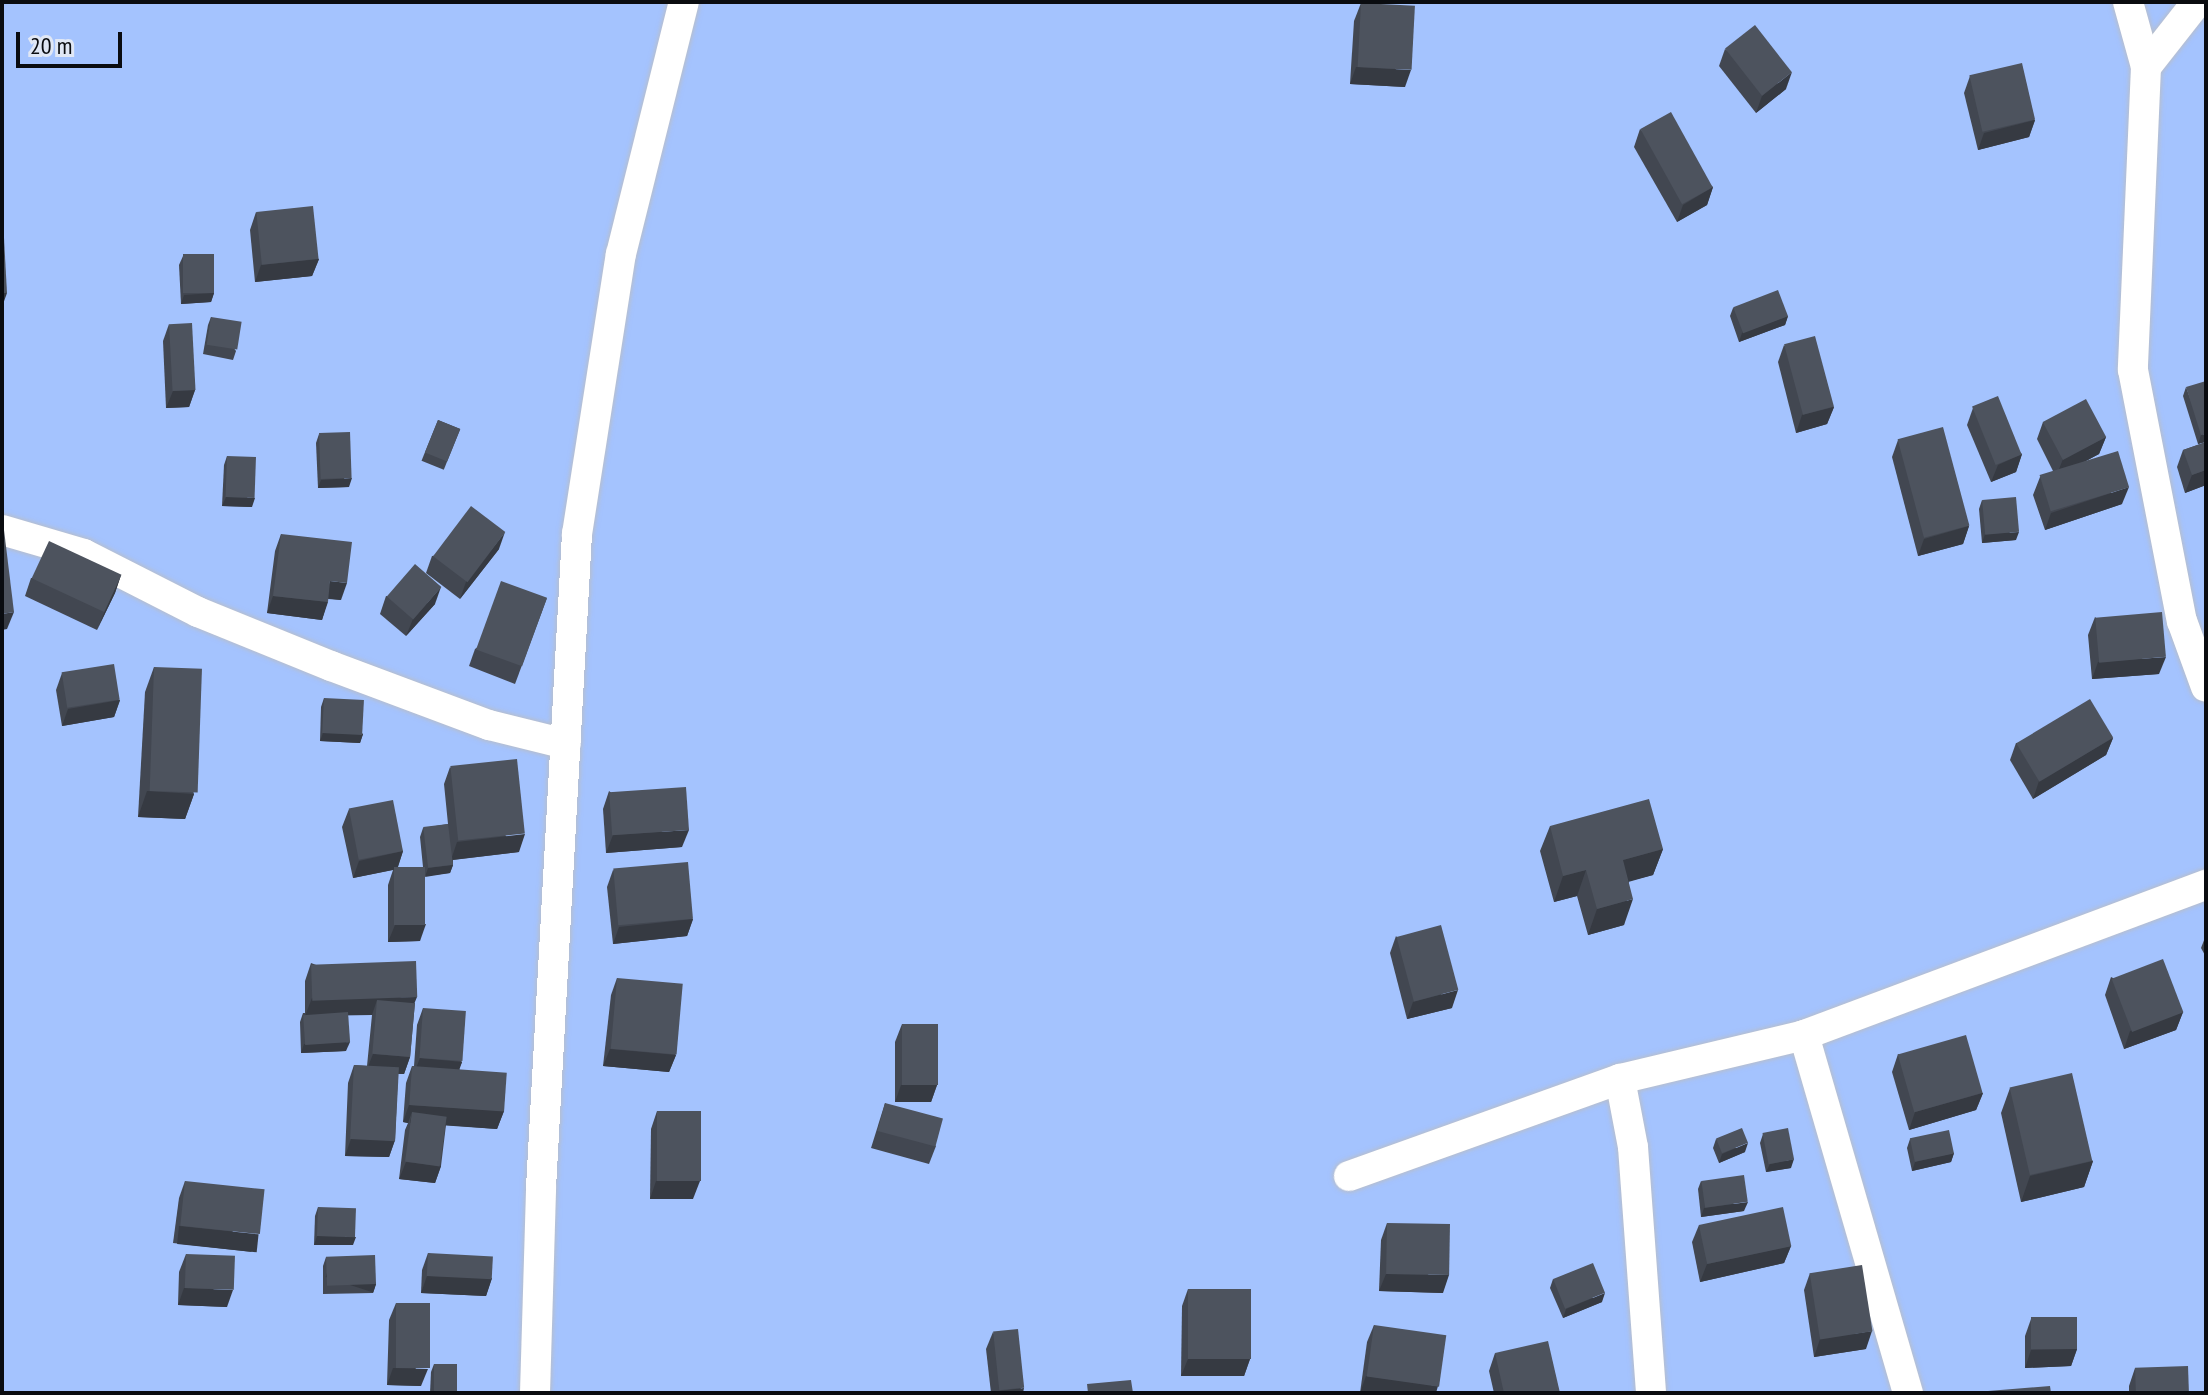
<!DOCTYPE html>
<style>
body{margin:0}
#map{position:relative;width:2208px;height:1395px;overflow:hidden;background:#e0e7f5;font-family:"PT Sans Narrow",sans-serif}
div>[style]{position:absolute}
[style*='--x']{left:calc(var(--x)*1px);top:calc(var(--y)*1px);width:calc(var(--w)*1px);rotate:calc(var(--a)*1deg)}
.green>*{inset:0;background:#a4c3fe;transform-origin:0 0}
.roads{filter:drop-shadow(0 0 2px #b7becc) drop-shadow(0 0 2px #b7becc)}
.minor>*{height:30px;margin:-15px;padding:0 15px;transform-origin:15px;border-radius:15px;background:#fff}
.wall>*{inset:0;background:#424751;transform-origin:0 0}
.shaded-wall>*{inset:0;background:#363a42;transform-origin:0 0}
.building>*{inset:0;background:#4d535e;transform-origin:0 0}
span{translate:-50% -50%;white-space:nowrap;text-align:center;line-height:1.15;-webkit-text-stroke:8px #e0e7f5;paint-order:stroke}
.frame{position:absolute;inset:0;border:4px solid #0a0c10;pointer-events:none}
.scale{position:absolute;left:16px;top:32px;width:106px;height:36px;box-sizing:border-box;border:4px solid #0a0c10;border-top:0;padding-left:10px;font-size:24px;line-height:28px;white-space:nowrap;color:#0a0c10;-webkit-text-stroke:6px #e0e7f5;paint-order:stroke}
</style>
<div id="map">
<div class="green">
<i style="left:2px;top:2px;width:2204px;height:1391px"></i>
</div>
<div class="roads">
<div class="minor">
<i style="--x:2128;--y:2;--w:67;--a:74.5"></i>
<i style="--x:2146;--y:67;--w:303;--a:92.5"></i>
<i style="--x:2133;--y:370;--w:256;--a:79"></i>
<i style="--x:2182;--y:621;--w:70;--a:70"></i>
<i style="--x:2146;--y:67;--w:83;--a:-51.9"></i>
<i style="--x:2;--y:530;--w:85;--a:16.3"></i>
<i style="--x:84;--y:554;--w:128;--a:27"></i>
<i style="--x:198;--y:612;--w:144;--a:22.1"></i>
<i style="--x:331;--y:666;--w:169;--a:20.5"></i>
<i style="--x:489;--y:725;--w:79;--a:13.9"></i>
<i style="--x:1804;--y:1035;--w:373;--a:73.8"></i>
<i style="--x:1620;--y:1079;--w:69;--a:79.2"></i>
<i style="--x:1633;--y:1147;--w:247;--a:85.8"></i>
<i style="--x:1349;--y:1176;--w:288;--a:-19.7"></i>
<i style="--x:1620;--y:1079;--w:189;--a:-13.4"></i>
<i style="--x:1804;--y:1035;--w:429;--a:-20.5"></i>
<i style="--x:535;--y:1393;--w:205;--a:-88.3"></i>
<i style="--x:541;--y:1188;--w:655;--a:-86.85"></i>
<i style="--x:577;--y:534;--w:283;--a:-81.1"></i>
<i style="--x:621;--y:254;--w:260;--a:-76"></i>
</div>
</div>
<div class="wall">
<i style="clip-path:polygon(1361px 3px,1405px 87px,1350px 84px,1354px 21px)"></i>
<i style="clip-path:polygon(1725px 49px,1786px 89px,1756px 113px,1719px 66px)"></i>
<i style="clip-path:polygon(1970px 76px,2035px 120px,2029px 137px,1978px 150px,1964px 93px)"></i>
<i style="clip-path:polygon(1640px 129px,1713px 187px,1707px 205px,1677px 222px,1634px 147px)"></i>
<i style="clip-path:polygon(256px 212px,319px 259px,312px 276px,255px 282px,250px 230px)"></i>
<i style="clip-path:polygon(183px 256px,214px 293px,211px 302px,181px 304px,179px 265px)"></i>
<i style="clip-path:polygon(1733px 308px,1788px 316px,1785px 325px,1739px 342px,1730px 316px)"></i>
<i style="clip-path:polygon(211px 317px,236px 351px,233px 360px,203px 354px,208px 325px)"></i>
<i style="clip-path:polygon(169px 324px,195px 390px,189px 407px,166px 408px,163px 341px)"></i>
<i style="clip-path:polygon(1784px 345px,1834px 407px,1827px 424px,1796px 433px,1778px 362px)"></i>
<i style="clip-path:polygon(2186px 387px,2206px 441px,2198px 444px,2183px 396px)"></i>
<i style="clip-path:polygon(1973px 408px,2022px 454px,2016px 472px,1991px 482px,1967px 425px)"></i>
<i style="left:438px;top:420px;width:24px;height:44px;rotate:22deg"></i>
<i style="clip-path:polygon(2043px 422px,2106px 437px,2099px 454px,2082px 463px,2122px 504px,2045px 530px,2033px 495px,2040px 477px,2054px 473px,2037px 439px)"></i>
<i style="clip-path:polygon(319px 434px,349px 487px,318px 488px,316px 443px)"></i>
<i style="clip-path:polygon(1898px 440px,1969px 526px,1963px 544px,1918px 556px,1892px 457px)"></i>
<i style="clip-path:polygon(2206px 442px,2206px 485px,2185px 493px,2177px 467px,2183px 450px)"></i>
<i style="clip-path:polygon(227px 456px,252px 507px,222px 506px,224px 465px)"></i>
<i style="clip-path:polygon(1982px 500px,2016px 540px,1982px 543px,1979px 509px)"></i>
<i style="clip-path:polygon(281px 534px,341px 600px,328px 599px,322px 620px,267px 613px,275px 551px)"></i>
<i style="clip-path:polygon(499px 549px,460px 599px,426px 573px,432px 556px)"></i>
<i style="clip-path:polygon(121px 575px,115px 593px,97px 630px,25px 596px,31px 578px)"></i>
<i style="clip-path:polygon(386px 596px,435px 604px,406px 636px,380px 614px)"></i>
<i style="clip-path:polygon(547px 598px,515px 684px,469px 666px,475px 649px)"></i>
<i style="clip-path:polygon(2095px 617px,2159px 674px,2092px 679px,2088px 635px)"></i>
<i style="clip-path:polygon(154px 667px,194px 794px,185px 819px,138px 817px,145px 692px)"></i>
<i style="clip-path:polygon(62px 673px,120px 700px,114px 717px,62px 726px,56px 690px)"></i>
<i style="clip-path:polygon(324px 698px,363px 734px,360px 743px,320px 741px,321px 707px)"></i>
<i style="clip-path:polygon(2113px 738px,2106px 755px,2033px 799px,2010px 760px,2016px 743px)"></i>
<i style="clip-path:polygon(450px 767px,519px 852px,453px 860px,453px 865px,450px 873px,425px 876px,420px 941px,388px 942px,388px 885px,393px 870px,353px 878px,342px 827px,349px 809px,403px 851px,398px 867px,423px 867px,420px 837px,423px 828px,448px 824px,444px 784px)"></i>
<i style="clip-path:polygon(609px 791px,682px 847px,606px 853px,603px 809px)"></i>
<i style="clip-path:polygon(1550px 826px,1663px 849px,1653px 875px,1629px 881px,1624px 925px,1588px 935px,1577px 896px,1554px 902px,1540px 851px)"></i>
<i style="clip-path:polygon(613px 870px,693px 919px,687px 936px,613px 944px,607px 887px)"></i>
<i style="clip-path:polygon(2206px 935px,2206px 957px,2201px 948px)"></i>
<i style="clip-path:polygon(1396px 936px,1452px 1008px,1407px 1019px,1390px 953px)"></i>
<i style="clip-path:polygon(311px 963px,415px 1003px,410px 1057px,404px 1074px,398px 1074px,395px 1140px,389px 1157px,345px 1156px,348px 1083px,354px 1065px,367px 1066px,372px 1015px,348px 1015px,346px 1051px,301px 1053px,300px 1022px,303px 1013px,305px 1013px,305px 981px)"></i>
<i style="clip-path:polygon(2111px 977px,2183px 1012px,2176px 1030px,2124px 1049px,2105px 995px)"></i>
<i style="clip-path:polygon(617px 978px,676px 1055px,669px 1072px,603px 1066px,611px 995px)"></i>
<i style="clip-path:polygon(423px 1008px,462px 1062px,459px 1069px,504px 1111px,497px 1129px,446px 1125px,441px 1166px,435px 1183px,399px 1179px,405px 1130px,408px 1123px,403px 1122px,406px 1083px,412px 1066px,414px 1066px,417px 1025px)"></i>
<i style="clip-path:polygon(902px 1024px,937px 1085px,931px 1102px,895px 1102px,895px 1042px)"></i>
<i style="clip-path:polygon(1898px 1054px,1983px 1093px,1976px 1110px,1909px 1130px,1892px 1072px)"></i>
<i style="clip-path:polygon(2010px 1088px,2093px 1161px,2084px 1187px,2021px 1202px,2001px 1113px)"></i>
<i style="clip-path:polygon(885px 1103px,936px 1146px,929px 1164px,871px 1148px)"></i>
<i style="clip-path:polygon(657px 1111px,693px 1199px,650px 1199px,651px 1129px)"></i>
<i style="clip-path:polygon(1763px 1134px,1791px 1168px,1766px 1172px,1760px 1143px)"></i>
<i style="clip-path:polygon(1716px 1139px,1745px 1152px,1719px 1163px,1713px 1148px)"></i>
<i style="clip-path:polygon(1910px 1139px,1954px 1153px,1951px 1162px,1912px 1171px,1907px 1148px)"></i>
<i style="clip-path:polygon(185px 1181px,252px 1252px,173px 1243px,179px 1198px)"></i>
<i style="clip-path:polygon(1701px 1181px,1744px 1211px,1701px 1217px,1698px 1189px)"></i>
<i style="clip-path:polygon(318px 1207px,353px 1245px,314px 1245px,315px 1216px)"></i>
<i style="clip-path:polygon(1387px 1223px,1443px 1293px,1379px 1291px,1381px 1240px)"></i>
<i style="clip-path:polygon(1699px 1225px,1791px 1246px,1784px 1263px,1700px 1282px,1692px 1242px)"></i>
<i style="clip-path:polygon(428px 1253px,492px 1278px,486px 1296px,421px 1293px,422px 1270px)"></i>
<i style="clip-path:polygon(186px 1254px,227px 1307px,178px 1305px,179px 1272px)"></i>
<i style="clip-path:polygon(326px 1257px,376px 1284px,373px 1293px,323px 1294px,323px 1266px)"></i>
<i style="clip-path:polygon(1810px 1273px,1866px 1349px,1814px 1357px,1804px 1290px)"></i>
<i style="clip-path:polygon(1553px 1279px,1602px 1302px,1563px 1318px,1550px 1288px)"></i>
<i style="clip-path:polygon(1188px 1289px,1250px 1359px,1244px 1376px,1181px 1376px,1182px 1306px)"></i>
<i style="clip-path:polygon(396px 1303px,421px 1386px,387px 1385px,389px 1320px)"></i>
<i style="clip-path:polygon(2031px 1319px,2077px 1349px,2071px 1366px,2025px 1368px,2025px 1336px)"></i>
<i style="clip-path:polygon(1374px 1325px,1436px 1393px,1360px 1393px,1367px 1342px)"></i>
<i style="clip-path:polygon(993px 1332px,1023px 1393px,991px 1393px,986px 1349px)"></i>
<i style="clip-path:polygon(1495px 1353px,1560px 1393px,1494px 1393px,1489px 1371px)"></i>
<i style="clip-path:polygon(434px 1364px,455px 1393px,430px 1393px,431px 1372px)"></i>
<i style="clip-path:polygon(2135px 1368px,2189px 1393px,2129px 1393px,2129px 1386px)"></i>
</div>
<div class="shaded-wall">
<i style="clip-path:polygon(1356px 67px,1411px 70px,1405px 87px,1350px 84px)"></i>
<i style="clip-path:polygon(1792px 72px,1786px 89px,1756px 113px,1762px 96px)"></i>
<i style="clip-path:polygon(2035px 120px,2029px 137px,1978px 150px,1984px 133px)"></i>
<i style="clip-path:polygon(1713px 187px,1707px 205px,1677px 222px,1683px 205px)"></i>
<i style="clip-path:polygon(319px 259px,312px 276px,255px 282px,261px 265px)"></i>
<i style="clip-path:polygon(2px 293px,7px 293px,2px 307px)"></i>
<i style="clip-path:polygon(214px 293px,211px 302px,181px 304px,184px 295px)"></i>
<i style="clip-path:polygon(1788px 316px,1785px 325px,1739px 342px,1742px 333px)"></i>
<i style="clip-path:polygon(195px 390px,189px 407px,166px 408px,173px 391px)"></i>
<i style="clip-path:polygon(1834px 407px,1827px 424px,1796px 433px,1802px 415px)"></i>
<i style="clip-path:polygon(2206px 434px,2206px 442px,2198px 444px,2201px 435px)"></i>
<i style="clip-path:polygon(2106px 437px,2099px 454px,2056px 477px,2063px 459px)"></i>
<i style="clip-path:polygon(2022px 454px,2016px 472px,1991px 482px,1998px 465px)"></i>
<i style="clip-path:polygon(2206px 470px,2206px 485px,2185px 493px,2192px 475px)"></i>
<i style="clip-path:polygon(352px 478px,349px 487px,318px 488px,321px 480px)"></i>
<i style="clip-path:polygon(2129px 487px,2122px 504px,2045px 530px,2051px 513px)"></i>
<i style="clip-path:polygon(226px 497px,255px 498px,252px 507px,222px 506px)"></i>
<i style="clip-path:polygon(1969px 526px,1963px 544px,1918px 556px,1924px 539px)"></i>
<i style="clip-path:polygon(505px 532px,499px 549px,460px 599px,466px 582px)"></i>
<i style="clip-path:polygon(2019px 532px,2016px 540px,1982px 543px,1985px 534px)"></i>
<i style="clip-path:polygon(121px 575px,115px 593px,97px 630px,104px 613px)"></i>
<i style="clip-path:polygon(330px 581px,347px 583px,341px 600px,324px 598px)"></i>
<i style="clip-path:polygon(441px 587px,435px 604px,406px 636px,413px 619px)"></i>
<i style="clip-path:polygon(273px 596px,328px 602px,322px 620px,267px 613px)"></i>
<i style="clip-path:polygon(14px 612px,7px 629px,2px 630px,2px 614px)"></i>
<i style="clip-path:polygon(2166px 657px,2159px 674px,2092px 679px,2098px 662px)"></i>
<i style="clip-path:polygon(120px 700px,114px 717px,62px 726px,68px 709px)"></i>
<i style="clip-path:polygon(323px 733px,363px 734px,360px 743px,320px 741px)"></i>
<i style="clip-path:polygon(2113px 738px,2106px 755px,2033px 799px,2039px 781px)"></i>
<i style="clip-path:polygon(147px 791px,194px 794px,185px 819px,138px 817px)"></i>
<i style="clip-path:polygon(689px 830px,682px 847px,606px 853px,613px 835px)"></i>
<i style="clip-path:polygon(525px 834px,519px 852px,451px 860px,457px 842px)"></i>
<i style="clip-path:polygon(1663px 849px,1653px 875px,1614px 886px,1623px 860px)"></i>
<i style="clip-path:polygon(403px 851px,397px 869px,353px 878px,359px 861px)"></i>
<i style="clip-path:polygon(453px 865px,450px 873px,425px 877px,428px 868px)"></i>
<i style="clip-path:polygon(1586px 870px,1577px 896px,1554px 902px,1563px 876px)"></i>
<i style="clip-path:polygon(1633px 899px,1624px 925px,1588px 935px,1597px 909px)"></i>
<i style="clip-path:polygon(693px 919px,687px 936px,613px 944px,619px 927px)"></i>
<i style="clip-path:polygon(426px 924px,420px 941px,388px 942px,395px 925px)"></i>
<i style="clip-path:polygon(1458px 990px,1452px 1008px,1407px 1019px,1413px 1002px)"></i>
<i style="clip-path:polygon(417px 997px,410px 1014px,377px 1000px,372px 1015px,305px 1016px,312px 998px)"></i>
<i style="clip-path:polygon(2183px 1012px,2176px 1030px,2124px 1049px,2130px 1031px)"></i>
<i style="clip-path:polygon(350px 1042px,346px 1051px,301px 1053px,304px 1044px)"></i>
<i style="clip-path:polygon(610px 1049px,676px 1055px,669px 1072px,603px 1066px)"></i>
<i style="clip-path:polygon(373px 1054px,410px 1057px,404px 1074px,366px 1072px)"></i>
<i style="clip-path:polygon(420px 1058px,462px 1062px,456px 1079px,413px 1076px)"></i>
<i style="clip-path:polygon(901px 1085px,937px 1085px,931px 1102px,895px 1102px)"></i>
<i style="clip-path:polygon(1983px 1093px,1976px 1110px,1909px 1130px,1915px 1112px)"></i>
<i style="clip-path:polygon(409px 1105px,504px 1111px,497px 1129px,410px 1123px,412px 1112px,408px 1123px,403px 1122px)"></i>
<i style="clip-path:polygon(351px 1139px,395px 1140px,389px 1157px,345px 1156px)"></i>
<i style="clip-path:polygon(1748px 1143px,1745px 1152px,1719px 1163px,1722px 1154px)"></i>
<i style="clip-path:polygon(1954px 1153px,1951px 1162px,1912px 1171px,1915px 1162px)"></i>
<i style="clip-path:polygon(1794px 1159px,1791px 1168px,1766px 1172px,1770px 1164px)"></i>
<i style="clip-path:polygon(2093px 1161px,2084px 1187px,2021px 1202px,2030px 1176px)"></i>
<i style="clip-path:polygon(406px 1162px,441px 1166px,435px 1183px,399px 1179px)"></i>
<i style="clip-path:polygon(656px 1181px,700px 1181px,693px 1199px,650px 1199px)"></i>
<i style="clip-path:polygon(1748px 1202px,1744px 1211px,1701px 1217px,1704px 1208px)"></i>
<i style="left:179px;top:1226px;width:80px;height:18px;rotate:6deg"></i>
<i style="clip-path:polygon(317px 1236px,356px 1237px,353px 1245px,314px 1245px)"></i>
<i style="clip-path:polygon(1791px 1246px,1784px 1263px,1700px 1282px,1707px 1264px)"></i>
<i style="clip-path:polygon(1386px 1274px,1449px 1275px,1443px 1293px,1379px 1291px)"></i>
<i style="clip-path:polygon(427px 1276px,492px 1278px,486px 1296px,421px 1293px)"></i>
<i style="left:376px;top:1284px;width:9px;height:50px;rotate:108deg"></i>
<i style="clip-path:polygon(184px 1288px,233px 1290px,227px 1307px,178px 1305px)"></i>
<i style="clip-path:polygon(1605px 1293px,1602px 1302px,1563px 1318px,1566px 1309px)"></i>
<i style="clip-path:polygon(1872px 1331px,1866px 1349px,1814px 1357px,1820px 1339px)"></i>
<i style="clip-path:polygon(2077px 1349px,2071px 1366px,2025px 1368px,2031px 1350px)"></i>
<i style="clip-path:polygon(1188px 1359px,1250px 1359px,1244px 1376px,1181px 1376px)"></i>
<i style="clip-path:polygon(393px 1368px,428px 1369px,421px 1386px,387px 1385px)"></i>
<i style="clip-path:polygon(1366px 1376px,1438px 1386px,1436px 1393px,1360px 1393px)"></i>
<i style="clip-path:polygon(1024px 1388px,1023px 1393px,998px 1393px,998px 1391px)"></i>
</div>
<div class="building">
<i style="left:1361px;top:3px;width:54px;height:64px;rotate:3deg"></i>
<i style="left:1755px;top:25px;width:60px;height:38px;rotate:52deg"></i>
<i style="left:2022px;top:63px;width:58px;height:54px;rotate:77deg"></i>
<i style="left:1671px;top:112px;width:86px;height:35px;rotate:61deg"></i>
<i style="left:313px;top:206px;width:53px;height:57px;rotate:84deg"></i>
<i style="clip-path:polygon(2px 238px,4px 238px,7px 293px,2px 293px)"></i>
<i style="left:214px;top:254px;width:39px;height:31px;rotate:90deg"></i>
<i style="left:1778px;top:290px;width:28px;height:48px;rotate:69deg"></i>
<i style="left:211px;top:317px;width:31px;height:28px;rotate:9deg"></i>
<i style="left:192px;top:323px;width:67px;height:23px;rotate:87deg"></i>
<i style="left:1815px;top:336px;width:73px;height:32px;rotate:75deg"></i>
<i style="clip-path:polygon(2206px 381px,2206px 434px,2201px 435px,2186px 387px)"></i>
<i style="left:1998px;top:396px;width:63px;height:28px;rotate:68deg"></i>
<i style="left:2086px;top:399px;width:43px;height:49px;rotate:62deg"></i>
<i style="left:438px;top:420px;width:24px;height:35px;rotate:22deg"></i>
<i style="left:1943px;top:427px;width:102px;height:47px;rotate:75deg"></i>
<i style="left:350px;top:432px;width:46px;height:31px;rotate:88deg"></i>
<i style="clip-path:polygon(2206px 442px,2206px 470px,2192px 475px,2183px 450px)"></i>
<i style="left:2118px;top:451px;width:38px;height:82px;rotate:73deg"></i>
<i style="left:227px;top:456px;width:29px;height:41px;rotate:2deg"></i>
<i style="left:2016px;top:497px;width:35px;height:34px;rotate:85deg"></i>
<i style="left:471px;top:506px;width:43px;height:63px;rotate:37deg"></i>
<i style="clip-path:polygon(2px 530px,4px 530px,14px 612px,2px 614px)"></i>
<i style="clip-path:polygon(281px 534px,352px 542px,347px 583px,330px 581px,328px 602px,273px 596px)"></i>
<i style="left:49px;top:541px;width:80px;height:41px;rotate:25deg"></i>
<i style="left:415px;top:564px;width:35px;height:43px;rotate:41deg"></i>
<i style="left:501px;top:581px;width:49px;height:73px;rotate:20deg"></i>
<i style="left:2162px;top:612px;width:45px;height:67px;rotate:85deg"></i>
<i style="left:114px;top:664px;width:36px;height:53px;rotate:81deg"></i>
<i style="left:154px;top:667px;width:48px;height:124px;rotate:2deg"></i>
<i style="left:324px;top:698px;width:40px;height:35px;rotate:3deg"></i>
<i style="left:2090px;top:699px;width:45px;height:86px;rotate:59deg"></i>
<i style="left:517px;top:759px;width:75px;height:67px;rotate:84deg"></i>
<i style="left:686px;top:787px;width:43px;height:77px;rotate:86deg"></i>
<i style="clip-path:polygon(1649px 799px,1663px 849px,1623px 860px,1633px 899px,1597px 909px,1586px 870px,1563px 876px,1550px 826px)"></i>
<i style="left:393px;top:800px;width:52px;height:45px;rotate:79deg"></i>
<i style="left:448px;top:824px;width:41px;height:25px;rotate:83deg"></i>
<i style="left:688px;top:862px;width:57px;height:75px;rotate:85deg"></i>
<i style="left:394px;top:867px;width:31px;height:58px"></i>
<i style="left:1441px;top:925px;width:67px;height:46px;rotate:75deg"></i>
<i style="left:2163px;top:959px;width:57px;height:55px;rotate:69deg"></i>
<i style="left:416px;top:961px;width:36px;height:105px;rotate:88deg"></i>
<i style="left:617px;top:978px;width:66px;height:71px;rotate:5deg"></i>
<i style="left:377px;top:1000px;width:38px;height:54px;rotate:5deg"></i>
<i style="left:423px;top:1008px;width:43px;height:50px;rotate:4deg"></i>
<i style="left:348px;top:1012px;width:30px;height:45px;rotate:86deg"></i>
<i style="left:902px;top:1024px;width:36px;height:61px"></i>
<i style="left:1966px;top:1035px;width:60px;height:71px;rotate:74deg"></i>
<i style="left:354px;top:1065px;width:45px;height:74px;rotate:3deg"></i>
<i style="left:412px;top:1066px;width:95px;height:39px;rotate:4deg"></i>
<i style="left:2072px;top:1073px;width:90px;height:64px;rotate:77deg"></i>
<i style="left:885px;top:1103px;width:60px;height:29px;rotate:15deg"></i>
<i style="left:657px;top:1111px;width:44px;height:70px"></i>
<i style="left:412px;top:1112px;width:35px;height:50px;rotate:8deg"></i>
<i style="left:1742px;top:1128px;width:16px;height:28px;rotate:68deg"></i>
<i style="left:1788px;top:1128px;width:32px;height:26px;rotate:79deg"></i>
<i style="left:1949px;top:1130px;width:24px;height:40px;rotate:78deg"></i>
<i style="left:1744px;top:1175px;width:27px;height:43px;rotate:82deg"></i>
<i style="left:185px;top:1181px;width:80px;height:45px;rotate:6deg"></i>
<i style="left:318px;top:1207px;width:38px;height:29px;rotate:2deg"></i>
<i style="left:1783px;top:1207px;width:40px;height:86px;rotate:78deg"></i>
<i style="left:1387px;top:1223px;width:63px;height:51px;rotate:1deg"></i>
<i style="left:428px;top:1253px;width:65px;height:23px;rotate:3deg"></i>
<i style="left:186px;top:1254px;width:49px;height:34px;rotate:2deg"></i>
<i style="left:375px;top:1255px;width:29px;height:49px;rotate:88deg"></i>
<i style="left:1593px;top:1263px;width:32px;height:43px;rotate:68deg"></i>
<i style="left:1862px;top:1265px;width:67px;height:53px;rotate:81deg"></i>
<i style="left:1188px;top:1289px;width:63px;height:70px"></i>
<i style="left:396px;top:1303px;width:34px;height:65px"></i>
<i style="left:2077px;top:1317px;width:32px;height:46px;rotate:90deg"></i>
<i style="left:1374px;top:1325px;width:73px;height:52px;rotate:8deg"></i>
<i style="left:1018px;top:1329px;width:59px;height:25px;rotate:84deg"></i>
<i style="clip-path:polygon(1548px 1341px,1560px 1393px,1504px 1393px,1495px 1353px)"></i>
<i style="left:434px;top:1364px;width:23px;height:28px"></i>
<i style="left:2188px;top:1366px;width:27px;height:53px;rotate:88deg"></i>
<i style="clip-path:polygon(1131px 1380px,1133px 1393px,1088px 1393px,1087px 1384px)"></i>
<i style="clip-path:polygon(2050px 1386px,2051px 1393px,1988px 1393px,1988px 1391px)"></i>
</div>
<div class="frame"></div>
<div class="scale">20 m</div>
</div>
